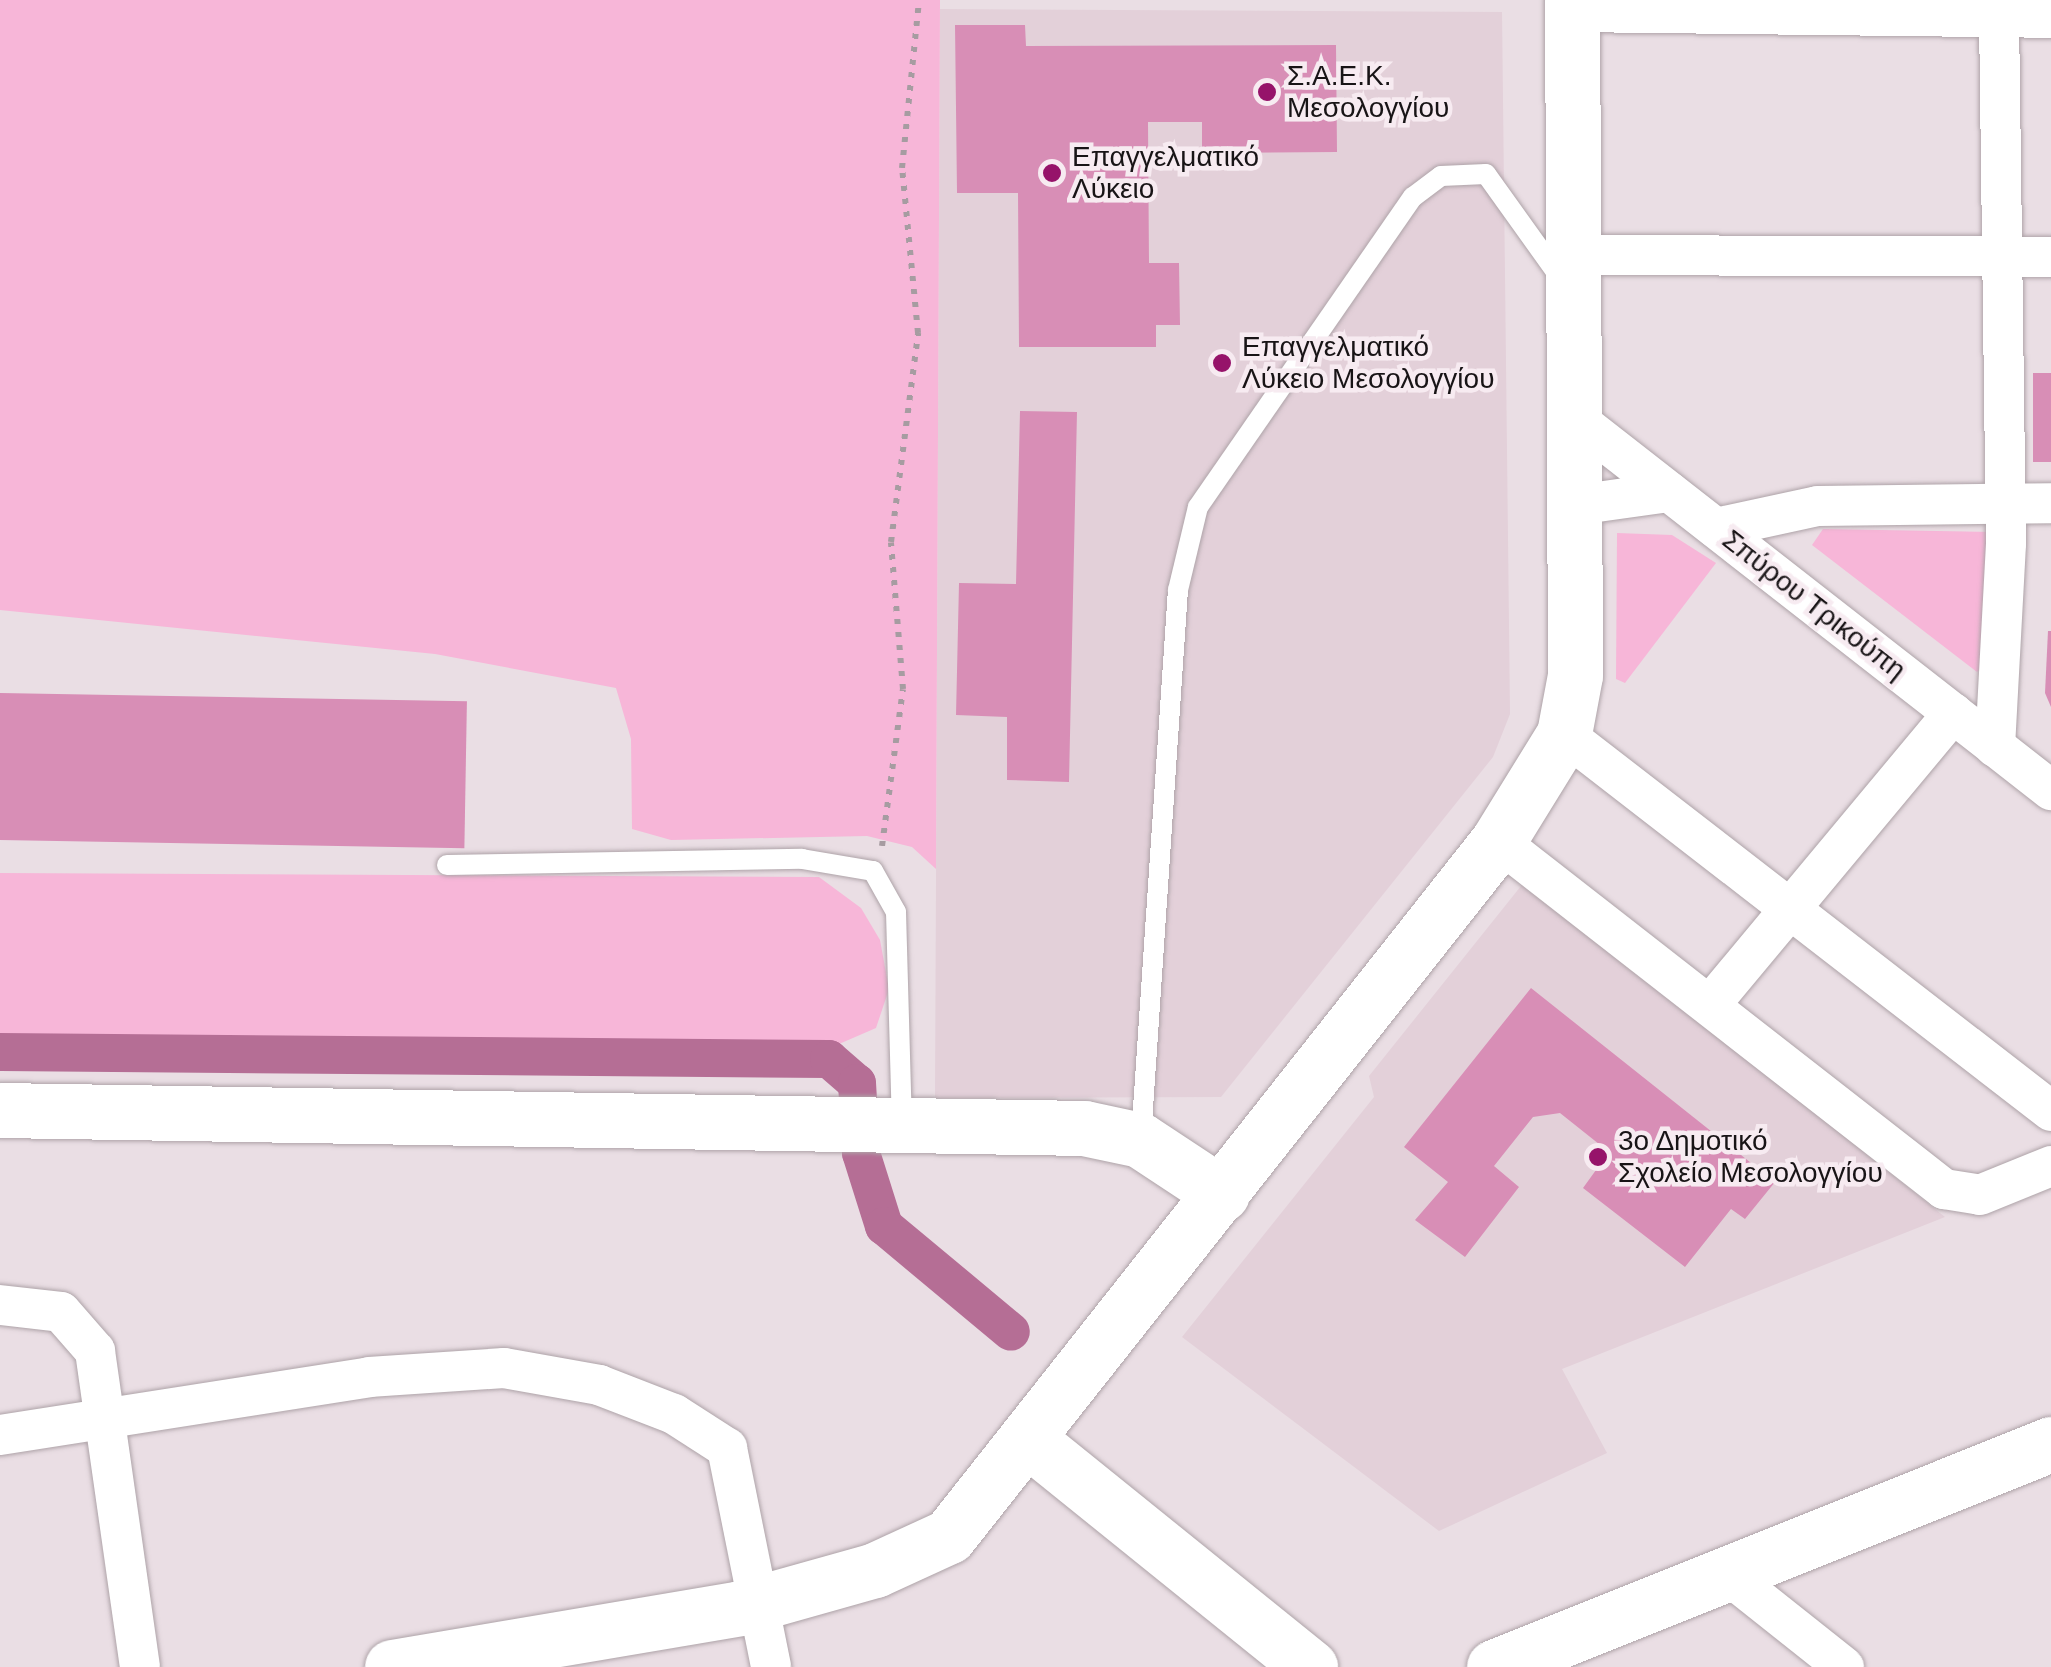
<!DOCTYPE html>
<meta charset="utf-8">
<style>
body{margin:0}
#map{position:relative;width:2051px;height:1667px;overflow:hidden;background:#eadee4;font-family:Arial,sans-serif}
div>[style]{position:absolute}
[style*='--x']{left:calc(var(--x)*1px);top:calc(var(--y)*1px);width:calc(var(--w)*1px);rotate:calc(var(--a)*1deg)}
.built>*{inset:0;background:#e3d0d9}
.green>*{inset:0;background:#f7b6d8}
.canal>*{height:38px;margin:-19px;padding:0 19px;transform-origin:19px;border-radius:19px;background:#b56e95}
.building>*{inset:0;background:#d88eb6;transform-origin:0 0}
.path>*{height:6px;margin-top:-3px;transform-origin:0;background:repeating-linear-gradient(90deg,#a69ca1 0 5px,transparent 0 13px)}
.roads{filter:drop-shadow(0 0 2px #aea3a8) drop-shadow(0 0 2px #aea3a8)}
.lane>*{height:20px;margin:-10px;padding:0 10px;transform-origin:10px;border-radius:10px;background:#fff}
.street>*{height:40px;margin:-20px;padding:0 20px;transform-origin:20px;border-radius:20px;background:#fff}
.secondary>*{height:55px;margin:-27.5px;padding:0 27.5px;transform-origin:27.5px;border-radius:27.5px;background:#fff}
.dots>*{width:28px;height:28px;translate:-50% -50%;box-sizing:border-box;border:5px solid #f7ebf1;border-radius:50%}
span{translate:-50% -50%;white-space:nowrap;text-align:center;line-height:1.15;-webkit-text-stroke:9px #f7ebf1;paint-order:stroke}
.poi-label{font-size:28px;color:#181416}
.left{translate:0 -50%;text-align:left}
.street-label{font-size:28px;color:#181416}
</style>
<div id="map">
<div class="built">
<i style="clip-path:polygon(940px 9px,1502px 12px,1510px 714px,1493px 757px,1221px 1097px,935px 1098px)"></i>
<i style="clip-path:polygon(1525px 881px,1945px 1217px,1562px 1369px,1607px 1453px,1439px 1531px,1182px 1337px,1374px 1097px,1369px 1076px)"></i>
</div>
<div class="green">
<i style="clip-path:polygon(0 0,940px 0,936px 869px,912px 847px,867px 836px,671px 840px,632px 829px,631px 739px,616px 688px,435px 654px,0 610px)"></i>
<i style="clip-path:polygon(1823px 529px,1993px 532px,1985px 666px,1977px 672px,1812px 545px)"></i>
<i style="clip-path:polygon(1617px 533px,1672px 535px,1716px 563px,1625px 683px,1616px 679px)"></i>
<i style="clip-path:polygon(0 873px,819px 877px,861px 908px,880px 940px,889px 989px,876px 1028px,839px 1044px,0 1036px)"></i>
</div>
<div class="canal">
<i style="--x:0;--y:1052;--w:829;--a:0.48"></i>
<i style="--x:829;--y:1059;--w:37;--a:41"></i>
<i style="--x:857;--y:1083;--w:70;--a:86.7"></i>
<i style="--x:861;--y:1153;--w:77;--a:72.5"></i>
<i style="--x:884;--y:1226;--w:165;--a:39.8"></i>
</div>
<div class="building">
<i style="clip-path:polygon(955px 25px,1025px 25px,1026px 46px,1336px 45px,1337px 152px,1202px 153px,1202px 122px,1148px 122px,1149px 263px,1179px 263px,1180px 325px,1156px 325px,1156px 347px,1019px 347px,1018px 193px,957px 193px)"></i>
<i style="left:2033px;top:373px;width:18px;height:89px"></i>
<i style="clip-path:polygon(1020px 411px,1077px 412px,1069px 782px,1007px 780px,1007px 717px,956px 715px,959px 583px,1016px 584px)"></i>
<i style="clip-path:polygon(2048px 631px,2051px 631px,2051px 707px,2045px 693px)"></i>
<i style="left:0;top:693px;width:467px;height:147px;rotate:1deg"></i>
<i style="clip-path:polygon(1531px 988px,1775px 1182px,1745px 1219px,1731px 1209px,1685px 1267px,1583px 1188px,1609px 1152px,1560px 1113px,1533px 1117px,1494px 1166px,1519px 1187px,1465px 1257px,1415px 1220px,1448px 1182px,1404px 1147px)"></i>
</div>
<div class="path">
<i style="--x:882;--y:846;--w:158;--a:-82.4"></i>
<i style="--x:903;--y:689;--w:147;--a:-94.7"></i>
<i style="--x:891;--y:542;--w:211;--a:-82.6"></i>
<i style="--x:918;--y:333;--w:166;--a:-95.5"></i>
<i style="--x:902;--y:168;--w:169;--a:-84.2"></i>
</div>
<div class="roads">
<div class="lane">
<i style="--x:447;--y:865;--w:355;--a:-1"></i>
<i style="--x:802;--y:859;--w:72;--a:9.6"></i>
<i style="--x:873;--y:871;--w:47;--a:60.7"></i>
<i style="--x:896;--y:912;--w:210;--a:88.4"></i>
<i style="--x:1141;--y:1138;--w:549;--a:-86.14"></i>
<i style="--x:1178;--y:590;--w:85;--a:-76.5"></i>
<i style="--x:1198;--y:507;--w:377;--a:-55.3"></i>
<i style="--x:1413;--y:197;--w:35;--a:-37"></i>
<i style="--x:1441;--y:176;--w:45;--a:-2.5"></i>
<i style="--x:1486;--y:174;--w:134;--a:54.4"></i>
</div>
<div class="street">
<i style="--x:1573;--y:12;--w:478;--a:0.7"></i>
<i style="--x:1573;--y:255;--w:478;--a:0.2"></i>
<i style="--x:1576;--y:419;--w:603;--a:37.99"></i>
<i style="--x:1576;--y:505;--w:94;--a:-8"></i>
<i style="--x:1716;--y:528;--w:104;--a:-12.2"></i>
<i style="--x:1818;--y:506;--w:233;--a:-0.7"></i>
<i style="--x:1564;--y:734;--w:616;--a:37.74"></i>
<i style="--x:1995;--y:747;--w:204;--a:-86.9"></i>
<i style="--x:2006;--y:543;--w:525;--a:-90.76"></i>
<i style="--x:1498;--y:841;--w:566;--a:37.96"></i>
<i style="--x:1944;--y:1189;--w:36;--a:9"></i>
<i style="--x:1980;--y:1195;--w:77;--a:-22.2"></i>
<i style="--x:1710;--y:1005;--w:380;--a:-50.2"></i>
<i style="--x:0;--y:1305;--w:61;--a:6.5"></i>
<i style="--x:61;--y:1312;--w:52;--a:48.9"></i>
<i style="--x:95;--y:1351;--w:319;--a:81.9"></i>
<i style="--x:0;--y:1435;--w:374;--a:-8.9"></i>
<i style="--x:369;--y:1377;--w:135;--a:-3.8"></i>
<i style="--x:504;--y:1368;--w:97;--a:10.1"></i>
<i style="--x:599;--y:1385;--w:80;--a:21.1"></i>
<i style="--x:674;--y:1414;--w:63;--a:32.7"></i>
<i style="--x:727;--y:1448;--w:223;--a:78.6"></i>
<i style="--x:1732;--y:1578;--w:143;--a:38.5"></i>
</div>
<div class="secondary">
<i style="--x:0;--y:1110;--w:1084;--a:0.95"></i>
<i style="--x:1084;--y:1128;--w:57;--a:12.1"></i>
<i style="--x:1140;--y:1140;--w:98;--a:33.4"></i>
<i style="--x:1030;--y:1441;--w:360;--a:38.9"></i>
<i style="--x:392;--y:1667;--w:353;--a:-9.6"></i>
<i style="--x:740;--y:1608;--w:140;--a:-15.7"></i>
<i style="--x:875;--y:1570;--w:81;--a:-24.7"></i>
<i style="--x:949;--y:1536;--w:886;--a:-51.69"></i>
<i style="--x:1498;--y:841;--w:126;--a:-58.3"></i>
<i style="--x:1564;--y:734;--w:60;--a:-79.4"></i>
<i style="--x:1575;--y:675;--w:675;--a:-90.25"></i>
<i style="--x:1494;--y:1667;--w:600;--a:-21.82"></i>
</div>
</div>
<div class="dots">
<i style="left:1267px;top:92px;background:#96136a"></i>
<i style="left:1052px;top:173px;background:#96136a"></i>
<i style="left:1222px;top:363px;background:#96136a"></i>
<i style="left:1598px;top:1157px;background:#96136a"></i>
</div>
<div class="poi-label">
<span class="left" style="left:1287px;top:92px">Σ.Α.Ε.Κ.<br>Μεσολογγίου</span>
<span class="left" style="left:1072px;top:173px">Επαγγελματικό<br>Λύκειο</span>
<span class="left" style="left:1242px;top:363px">Επαγγελματικό<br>Λύκειο Μεσολογγίου</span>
<span class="left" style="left:1618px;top:1157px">3ο Δημοτικό<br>Σχολείο Μεσολογγίου</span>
</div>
<div class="street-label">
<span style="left:1814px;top:605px;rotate:38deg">Σπύρου Τρικούπη</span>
</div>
</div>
